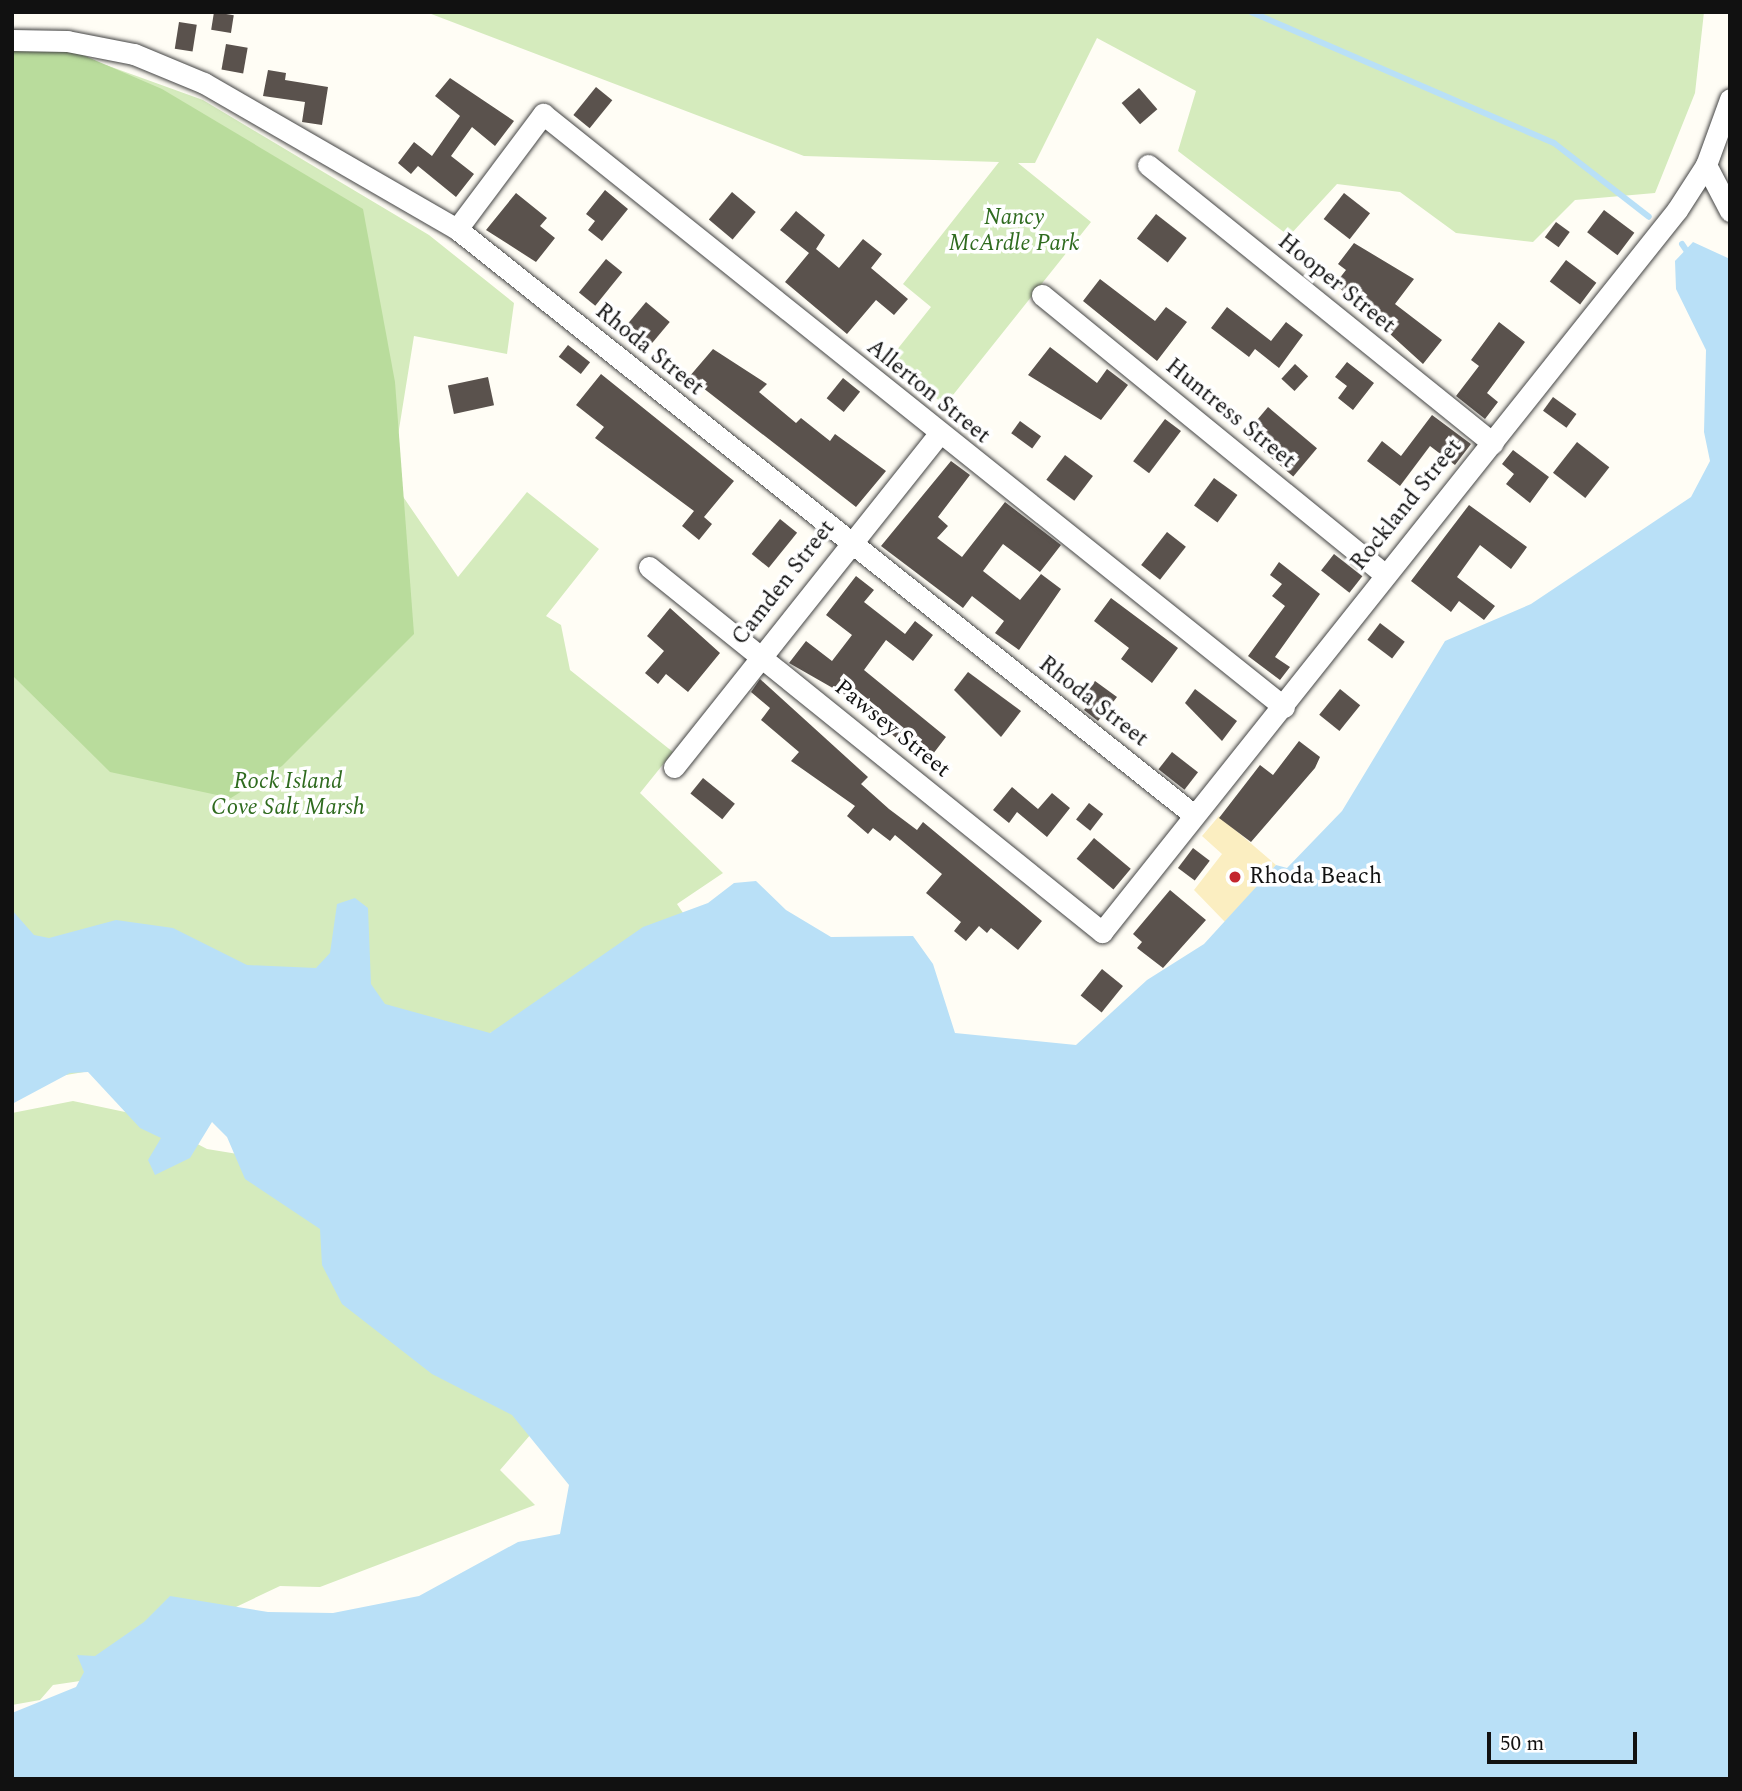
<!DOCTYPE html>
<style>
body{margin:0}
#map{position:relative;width:1742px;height:1791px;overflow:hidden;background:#fffdf5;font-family:Spectral,serif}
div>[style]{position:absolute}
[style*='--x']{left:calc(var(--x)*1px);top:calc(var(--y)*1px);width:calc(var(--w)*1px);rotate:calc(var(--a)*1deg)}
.green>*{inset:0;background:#d5ebbd}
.forest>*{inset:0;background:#b9dc9c}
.sand>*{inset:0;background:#fbeec1}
.water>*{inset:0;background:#b9e0f7}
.stream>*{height:6px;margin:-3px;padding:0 3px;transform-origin:3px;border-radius:3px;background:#b9e0f7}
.building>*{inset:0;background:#5a524d;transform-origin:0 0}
.roads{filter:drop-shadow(0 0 2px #444) drop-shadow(0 0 2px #444)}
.minor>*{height:21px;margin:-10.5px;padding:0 10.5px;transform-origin:10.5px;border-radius:10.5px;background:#fff}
.dots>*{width:19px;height:19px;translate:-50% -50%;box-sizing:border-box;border:4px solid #fff;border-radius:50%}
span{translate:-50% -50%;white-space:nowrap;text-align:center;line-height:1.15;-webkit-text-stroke:7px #fff;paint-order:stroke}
.park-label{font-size:23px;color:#2f6b1f;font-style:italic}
.street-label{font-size:23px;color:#111}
.poi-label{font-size:23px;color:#111}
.left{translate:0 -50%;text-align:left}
.frame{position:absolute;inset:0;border:14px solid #111;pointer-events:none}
.scale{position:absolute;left:1487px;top:1732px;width:150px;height:32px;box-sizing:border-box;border:4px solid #111;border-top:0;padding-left:9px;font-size:21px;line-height:24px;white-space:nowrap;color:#111;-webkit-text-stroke:5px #fff;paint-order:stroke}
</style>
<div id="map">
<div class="green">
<i style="clip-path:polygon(426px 12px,1704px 12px,1695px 93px,1655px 193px,1575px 200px,1533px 242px,1456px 233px,1400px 192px,1337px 184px,1289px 236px,1178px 151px,1196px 91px,1097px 38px,1035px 163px,1018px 163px,1091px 222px,945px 405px,888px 361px,931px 307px,903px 284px,999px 162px,804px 156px)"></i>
<i style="clip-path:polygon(12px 53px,106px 65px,203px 100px,429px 235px,514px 303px,507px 354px,414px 336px,391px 479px,458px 577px,527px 492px,599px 549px,546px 616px,561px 625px,570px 670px,673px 752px,640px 793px,723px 873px,677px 904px,710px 953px,490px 1033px,120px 1066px,12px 1084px)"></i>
<i style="clip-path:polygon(73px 1101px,144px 1116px,207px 1149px,281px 1161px,531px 1434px,500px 1470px,535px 1505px,320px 1587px,280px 1586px,80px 1681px,53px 1685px,40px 1700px,12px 1705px,12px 1113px)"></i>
</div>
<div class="forest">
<i style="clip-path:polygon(62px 46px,162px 89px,363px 209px,395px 382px,414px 634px,282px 766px,231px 798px,110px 772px,12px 675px,12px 47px)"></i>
</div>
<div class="sand">
<i style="clip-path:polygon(1219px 816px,1276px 865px,1225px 922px,1194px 890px,1222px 854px,1202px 836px)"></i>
</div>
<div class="water">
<i style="clip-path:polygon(1693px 242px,1730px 259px,1730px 1779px,12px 1779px,12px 1713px,76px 1687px,84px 1672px,77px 1655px,95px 1656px,144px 1622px,170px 1596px,268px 1612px,333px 1613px,419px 1596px,518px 1542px,560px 1534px,569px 1485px,512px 1415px,432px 1374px,342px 1304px,322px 1265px,320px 1229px,245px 1179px,227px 1137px,212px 1122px,190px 1158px,155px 1175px,148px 1160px,161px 1138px,140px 1128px,88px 1072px,70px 1073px,12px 1104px,12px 910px,34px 935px,49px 938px,116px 920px,173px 928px,247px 965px,316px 968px,330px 953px,337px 904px,355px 898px,368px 908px,371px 984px,385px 1004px,490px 1033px,643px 927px,708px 903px,734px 883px,756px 881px,786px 910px,831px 937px,913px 936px,933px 964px,955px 1033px,1076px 1045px,1147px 980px,1204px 944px,1276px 865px,1287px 868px,1342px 811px,1445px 641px,1531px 604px,1691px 497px,1710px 461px,1704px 432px,1706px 350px,1676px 289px,1675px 261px)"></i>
</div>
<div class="stream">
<i style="--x:1251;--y:12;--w:330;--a:23.4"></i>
<i style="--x:1554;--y:143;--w:120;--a:37.9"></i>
<i style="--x:1682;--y:244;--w:14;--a:56"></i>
</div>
<div class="building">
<i style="left:214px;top:12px;width:20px;height:18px;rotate:9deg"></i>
<i style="left:179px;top:22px;width:18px;height:27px;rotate:9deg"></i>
<i style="left:226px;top:44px;width:22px;height:26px;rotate:10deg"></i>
<i style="clip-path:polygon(268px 70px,286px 73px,285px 80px,328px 87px,322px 125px,302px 122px,305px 102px,263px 96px)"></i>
<i style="clip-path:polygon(450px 78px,514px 121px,495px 146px,472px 127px,451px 156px,474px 174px,456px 197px,418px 166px,411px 174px,398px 163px,414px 142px,432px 156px,460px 116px,435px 96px)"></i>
<i style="left:596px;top:87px;width:21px;height:36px;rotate:39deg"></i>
<i style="left:1139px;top:88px;width:28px;height:23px;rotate:49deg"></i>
<i style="clip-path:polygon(605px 190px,628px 209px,602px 241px,588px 230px,595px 221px,586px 214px)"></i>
<i style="left:732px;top:192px;width:31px;height:36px;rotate:40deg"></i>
<i style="clip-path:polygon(516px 193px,547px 218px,540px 226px,555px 238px,536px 262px,486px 230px)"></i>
<i style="left:1344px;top:193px;width:33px;height:33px;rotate:38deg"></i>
<i style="left:1604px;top:210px;width:38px;height:28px;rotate:37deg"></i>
<i style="clip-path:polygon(796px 211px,825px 235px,816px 249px,839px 268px,863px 239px,882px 254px,871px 268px,908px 299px,894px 315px,876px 300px,847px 334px,785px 282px,809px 253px,780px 230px)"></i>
<i style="left:1156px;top:214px;width:39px;height:31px;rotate:38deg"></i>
<i style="left:1556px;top:222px;width:17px;height:19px;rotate:36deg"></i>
<i style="clip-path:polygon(1354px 243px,1414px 279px,1395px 304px,1442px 340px,1423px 364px,1335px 284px,1346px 270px,1338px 264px)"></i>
<i style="left:606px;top:259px;width:21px;height:43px;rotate:39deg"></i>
<i style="left:1566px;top:260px;width:38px;height:27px;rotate:37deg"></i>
<i style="clip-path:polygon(1100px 279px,1155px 321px,1166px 307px,1187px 322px,1157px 361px,1083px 301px)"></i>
<i style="left:646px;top:302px;width:31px;height:28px;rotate:40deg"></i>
<i style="clip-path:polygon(1227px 307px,1271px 341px,1286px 322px,1303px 335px,1279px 368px,1255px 349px,1249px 357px,1211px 328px)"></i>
<i style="clip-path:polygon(1499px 322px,1525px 342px,1487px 393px,1498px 402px,1485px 419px,1456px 396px,1479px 366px,1471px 360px)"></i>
<i style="left:568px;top:345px;width:28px;height:15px;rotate:38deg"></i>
<i style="clip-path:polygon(1050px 347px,1097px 383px,1107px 369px,1128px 385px,1101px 420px,1028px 375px)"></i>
<i style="clip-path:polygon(713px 349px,767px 384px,759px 392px,796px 423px,801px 418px,830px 441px,835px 434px,886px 471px,856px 507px,689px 377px)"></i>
<i style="clip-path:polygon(1347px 362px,1374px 383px,1353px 410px,1338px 398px,1347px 386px,1335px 377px)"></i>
<i style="left:1295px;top:364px;width:18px;height:20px;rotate:43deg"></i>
<i style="clip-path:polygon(601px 374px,734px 481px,704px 517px,712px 524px,699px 540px,682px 526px,694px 511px,595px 438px,604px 427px,576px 405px)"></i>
<i style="left:488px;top:377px;width:29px;height:41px;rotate:78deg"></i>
<i style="left:843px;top:378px;width:22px;height:26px;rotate:39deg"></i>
<i style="left:1553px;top:397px;width:29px;height:17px;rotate:36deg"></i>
<i style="left:1268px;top:407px;width:64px;height:37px;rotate:40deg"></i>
<i style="clip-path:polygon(1432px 415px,1471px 444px,1455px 465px,1430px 446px,1400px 486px,1367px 461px,1382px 441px,1401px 456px)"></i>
<i style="left:1165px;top:419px;width:20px;height:53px;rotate:37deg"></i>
<i style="left:1020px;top:421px;width:26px;height:15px;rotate:36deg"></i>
<i style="left:1577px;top:442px;width:41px;height:39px;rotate:38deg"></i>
<i style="clip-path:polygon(1513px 450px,1549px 477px,1530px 503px,1506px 484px,1514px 474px,1502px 464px)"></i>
<i style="left:1065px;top:455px;width:35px;height:31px;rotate:37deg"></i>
<i style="clip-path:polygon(951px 461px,970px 475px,938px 517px,948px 526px,937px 538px,962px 557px,1005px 502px,1061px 545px,1040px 572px,1003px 544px,983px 571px,1020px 600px,1041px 574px,1061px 589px,1019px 650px,995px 633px,1004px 621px,972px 596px,963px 608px,881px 546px)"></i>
<i style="left:1214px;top:478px;width:29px;height:34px;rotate:36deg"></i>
<i style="clip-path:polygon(1469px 505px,1527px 547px,1511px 569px,1480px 545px,1457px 577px,1495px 606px,1484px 620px,1459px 601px,1451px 612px,1411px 581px)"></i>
<i style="left:780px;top:519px;width:22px;height:45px;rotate:39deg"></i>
<i style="left:1167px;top:532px;width:24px;height:42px;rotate:38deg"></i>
<i style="left:1334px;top:554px;width:36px;height:21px;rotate:38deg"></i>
<i style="clip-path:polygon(1279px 562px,1320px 594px,1275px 657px,1290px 667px,1280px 680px,1248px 656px,1285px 606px,1272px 596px,1282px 584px,1270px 575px)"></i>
<i style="clip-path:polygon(856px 576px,874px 590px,864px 602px,905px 634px,915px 621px,933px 635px,913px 661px,886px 640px,864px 670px,946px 737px,926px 763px,845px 695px,789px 663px,806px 641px,832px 661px,852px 635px,826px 615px)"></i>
<i style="clip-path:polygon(1111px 598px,1178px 648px,1152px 683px,1121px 659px,1129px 648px,1094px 621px)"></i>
<i style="clip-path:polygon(670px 608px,720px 653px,688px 692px,666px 674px,658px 684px,645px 673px,664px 651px,647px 636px)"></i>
<i style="left:1380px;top:623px;width:31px;height:21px;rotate:37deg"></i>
<i style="clip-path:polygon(968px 672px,1021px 711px,1001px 737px,954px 690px)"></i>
<i style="clip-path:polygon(760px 679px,868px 777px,861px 784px,889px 809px,917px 830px,923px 822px,1042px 921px,1018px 950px,991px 928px,987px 933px,979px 926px,966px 941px,954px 931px,961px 922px,926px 893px,942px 874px,895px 835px,890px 841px,873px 828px,868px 834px,847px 816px,855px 806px,791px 761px,799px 752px,761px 720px,770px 708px,751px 692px)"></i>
<i style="clip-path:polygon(1095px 681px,1117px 697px,1098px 721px,1084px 710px,1090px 702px,1083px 697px)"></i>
<i style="clip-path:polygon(1195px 689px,1237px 721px,1222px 741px,1185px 703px)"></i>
<i style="left:1340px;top:689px;width:26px;height:33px;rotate:39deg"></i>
<i style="clip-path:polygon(1299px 741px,1320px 757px,1315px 768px,1251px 842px,1219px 818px,1260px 765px,1273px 775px)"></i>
<i style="left:1172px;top:752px;width:33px;height:22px;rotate:38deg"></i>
<i style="left:703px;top:778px;width:41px;height:20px;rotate:39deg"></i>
<i style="clip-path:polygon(1012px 787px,1038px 809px,1052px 793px,1070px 808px,1047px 837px,1017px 812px,1009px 823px,993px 810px)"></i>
<i style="left:1089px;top:803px;width:18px;height:21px;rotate:38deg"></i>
<i style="left:1094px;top:838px;width:48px;height:27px;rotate:40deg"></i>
<i style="left:1193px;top:848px;width:21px;height:25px;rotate:37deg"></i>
<i style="clip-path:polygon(1170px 890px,1206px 920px,1163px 968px,1137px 948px,1142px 942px,1133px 934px)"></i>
<i style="left:1102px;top:969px;width:27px;height:34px;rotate:39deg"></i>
</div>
<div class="roads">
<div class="minor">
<i style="--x:12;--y:40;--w:55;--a:1"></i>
<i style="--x:67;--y:41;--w:68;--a:11"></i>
<i style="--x:134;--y:54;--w:76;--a:22.5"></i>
<i style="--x:204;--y:83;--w:292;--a:30"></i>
<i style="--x:457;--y:229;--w:942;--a:38.49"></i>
<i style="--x:1148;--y:165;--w:443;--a:38.9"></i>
<i style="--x:1706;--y:165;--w:52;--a:62.4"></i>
<i style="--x:457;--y:229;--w:144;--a:-53.2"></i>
<i style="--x:543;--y:114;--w:949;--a:38.67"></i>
<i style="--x:1042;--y:295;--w:441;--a:39.2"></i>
<i style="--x:649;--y:567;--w:582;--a:38.86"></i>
<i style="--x:1102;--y:932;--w:923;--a:-51.47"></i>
<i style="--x:1677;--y:210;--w:54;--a:-57.2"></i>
<i style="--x:1706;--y:165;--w:70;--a:-70"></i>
<i style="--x:674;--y:767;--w:426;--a:-51.5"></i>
</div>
</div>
<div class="dots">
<i style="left:1235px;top:877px;background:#c4262e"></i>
</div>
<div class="park-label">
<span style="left:1014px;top:231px">Nancy<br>McArdle Park</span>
<span style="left:288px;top:795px">Rock Island<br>Cove Salt Marsh</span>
</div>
<div class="street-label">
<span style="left:1336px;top:284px;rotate:39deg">Hooper Street</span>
<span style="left:649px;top:350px;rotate:39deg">Rhoda Street</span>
<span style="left:928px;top:392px;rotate:39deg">Allerton Street</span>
<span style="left:1230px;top:414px;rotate:39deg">Huntress Street</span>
<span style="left:1407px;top:505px;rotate:-51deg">Rockland Street</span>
<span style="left:784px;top:583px;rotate:-52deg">Camden Street</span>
<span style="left:1093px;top:702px;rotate:38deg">Rhoda Street</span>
<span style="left:892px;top:729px;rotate:39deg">Pawsey Street</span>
</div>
<div class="poi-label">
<span class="left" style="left:1249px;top:877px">Rhoda Beach</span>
</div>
<div class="frame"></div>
<div class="scale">50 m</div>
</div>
